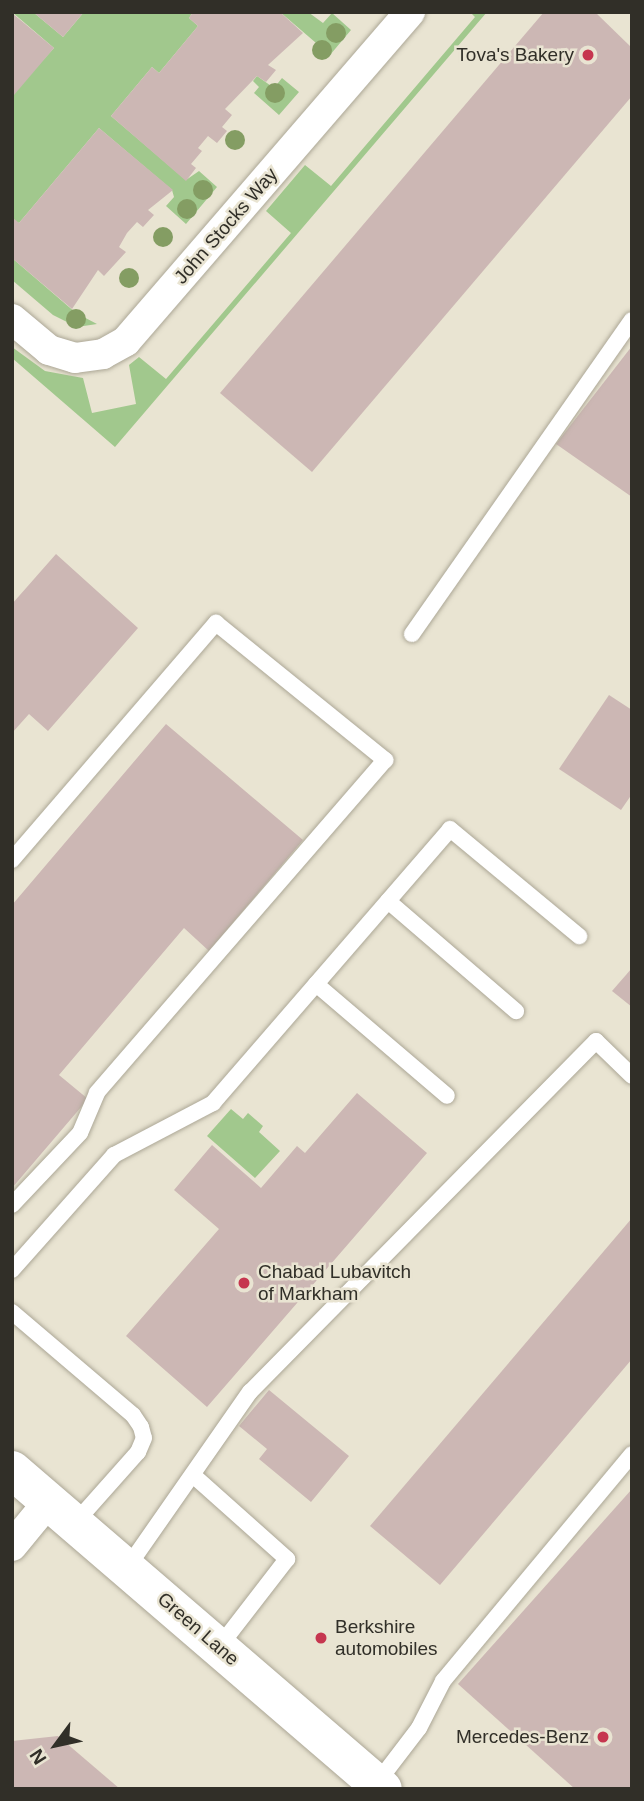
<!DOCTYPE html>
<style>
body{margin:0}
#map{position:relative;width:644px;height:1801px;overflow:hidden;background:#e9e4d2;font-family:Arial,sans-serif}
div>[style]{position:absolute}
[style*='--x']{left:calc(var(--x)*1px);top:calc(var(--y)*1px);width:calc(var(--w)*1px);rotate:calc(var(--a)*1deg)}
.green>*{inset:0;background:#a1c88d}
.building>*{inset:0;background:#ccb7b4}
.roads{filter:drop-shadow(0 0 2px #aca796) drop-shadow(0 0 2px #aca796)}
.lane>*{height:16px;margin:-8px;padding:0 8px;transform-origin:8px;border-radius:8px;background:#fff}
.street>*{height:30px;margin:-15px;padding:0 15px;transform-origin:15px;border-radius:15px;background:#fff}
.secondary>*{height:38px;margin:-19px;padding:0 19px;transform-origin:19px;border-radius:19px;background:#fff}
.trees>*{width:20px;height:20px;margin:-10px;border-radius:50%;background:#849d63}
.dots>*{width:19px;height:19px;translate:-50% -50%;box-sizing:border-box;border:4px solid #e9e4d2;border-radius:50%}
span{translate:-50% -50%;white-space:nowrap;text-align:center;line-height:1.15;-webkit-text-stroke:5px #e9e4d2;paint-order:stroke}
.poi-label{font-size:19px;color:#312f28}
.right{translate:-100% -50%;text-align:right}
.left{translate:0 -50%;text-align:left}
.street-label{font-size:19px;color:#312f28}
.frame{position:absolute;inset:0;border:14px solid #312f28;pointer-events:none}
.north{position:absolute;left:21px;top:1710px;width:70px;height:70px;-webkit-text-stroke:5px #e9e4d2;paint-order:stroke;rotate:237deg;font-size:19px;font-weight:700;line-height:28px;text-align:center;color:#312f28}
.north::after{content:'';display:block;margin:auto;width:24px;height:32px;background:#312f28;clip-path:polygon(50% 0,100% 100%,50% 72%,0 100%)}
</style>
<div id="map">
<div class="green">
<i style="clip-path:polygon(12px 12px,33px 12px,63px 37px,84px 12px,193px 12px,189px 18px,198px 26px,159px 73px,152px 67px,111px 116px,186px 180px,199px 171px,217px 187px,186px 224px,166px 206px,174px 197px,172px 190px,99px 128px,19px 223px,12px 219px,12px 94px,54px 48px)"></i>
<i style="clip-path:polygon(280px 12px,308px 12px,323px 23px,332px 13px,351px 30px,330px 55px)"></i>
<i style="clip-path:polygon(470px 12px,487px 12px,115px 447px,12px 358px,12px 347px,45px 371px,83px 378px,92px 413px,136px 404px,129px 365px,139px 357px,166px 379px,291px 233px,266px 211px,305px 165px,331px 186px,475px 17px)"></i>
<i style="clip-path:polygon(257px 76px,274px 88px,282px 78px,299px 92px,279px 115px,254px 93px,259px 87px,253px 81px)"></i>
<i style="clip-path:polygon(12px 258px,76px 313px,97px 324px,77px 327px,53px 315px,12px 280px)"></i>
<i style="clip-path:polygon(231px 1109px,243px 1119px,248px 1113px,263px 1126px,259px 1132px,280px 1151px,255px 1178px,207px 1136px)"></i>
</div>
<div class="building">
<i style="clip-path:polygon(33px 12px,84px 12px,63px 37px)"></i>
<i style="clip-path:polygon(193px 12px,280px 12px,303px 33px,268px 65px,276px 70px,266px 82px,257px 76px,225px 109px,232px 115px,222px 127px,227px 131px,217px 143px,208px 136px,198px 148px,202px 151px,191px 164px,196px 168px,186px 181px,111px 116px,152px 67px,159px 73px,198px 26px,189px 18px)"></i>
<i style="clip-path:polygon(544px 12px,595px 12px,632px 48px,632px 96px,312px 472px,220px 393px)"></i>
<i style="clip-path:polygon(12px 13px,54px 48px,14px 95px,12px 94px)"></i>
<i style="clip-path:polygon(99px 128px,173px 190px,148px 210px,154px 215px,143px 227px,137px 222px,127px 233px,119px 247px,126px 252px,104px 276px,98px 270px,72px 309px,12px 258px,12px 217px,19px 223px)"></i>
<i style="clip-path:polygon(632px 346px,632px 497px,556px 444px)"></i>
<i style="clip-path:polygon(56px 554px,138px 628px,48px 731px,29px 714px,12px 733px,12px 604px)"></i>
<i style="clip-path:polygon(609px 695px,632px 710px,632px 794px,621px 810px,559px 769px)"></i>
<i style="clip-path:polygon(166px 724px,303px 840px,209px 951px,184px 928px,59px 1075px,88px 1099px,12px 1188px,12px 905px)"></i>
<i style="clip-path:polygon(632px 968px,632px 1007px,612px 991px)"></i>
<i style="clip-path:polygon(357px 1093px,427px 1153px,207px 1407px,126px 1336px,219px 1229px,174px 1190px,212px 1145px,261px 1188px,297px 1146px,305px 1153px)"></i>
<i style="clip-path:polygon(632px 1218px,632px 1359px,440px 1585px,370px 1526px)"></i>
<i style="clip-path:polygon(269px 1390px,349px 1456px,311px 1502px,259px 1459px,267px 1449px,239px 1426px)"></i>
<i style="clip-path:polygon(632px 1489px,632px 1789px,575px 1789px,458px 1684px)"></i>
<i style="clip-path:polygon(58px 1736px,120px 1789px,12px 1789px,12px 1741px)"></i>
</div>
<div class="roads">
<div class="lane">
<i style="--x:412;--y:634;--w:383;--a:-55"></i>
<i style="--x:12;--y:860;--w:313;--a:-49.3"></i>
<i style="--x:216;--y:623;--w:218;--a:39"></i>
<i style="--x:385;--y:760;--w:440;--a:130.9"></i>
<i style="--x:97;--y:1093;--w:43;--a:113"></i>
<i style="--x:80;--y:1133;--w:99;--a:133.4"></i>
<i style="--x:388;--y:901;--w:169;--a:40.7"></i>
<i style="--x:316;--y:984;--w:172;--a:40.5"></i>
<i style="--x:12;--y:1270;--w:154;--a:-48.4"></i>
<i style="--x:114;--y:1155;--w:112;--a:-27.7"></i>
<i style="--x:213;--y:1103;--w:362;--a:-49.1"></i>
<i style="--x:450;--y:829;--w:168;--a:39.7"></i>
<i style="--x:12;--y:1312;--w:159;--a:40.4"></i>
<i style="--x:133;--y:1415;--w:14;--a:56"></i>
<i style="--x:141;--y:1427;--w:11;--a:75"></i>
<i style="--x:144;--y:1438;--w:15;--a:113"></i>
<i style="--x:138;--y:1452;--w:95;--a:131.6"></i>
<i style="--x:194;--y:1476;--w:125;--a:41.7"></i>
<i style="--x:287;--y:1559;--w:111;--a:127.7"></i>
<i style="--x:127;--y:1568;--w:215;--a:-55.1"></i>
<i style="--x:250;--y:1392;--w:493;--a:-45.4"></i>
<i style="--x:596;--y:1041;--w:50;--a:44.2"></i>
<i style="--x:377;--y:1783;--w:69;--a:-52.6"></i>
<i style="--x:419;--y:1728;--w:53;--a:-62.9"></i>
<i style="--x:443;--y:1681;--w:295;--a:-50.2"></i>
</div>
<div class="street">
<i style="--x:12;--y:319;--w:48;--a:40"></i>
<i style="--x:49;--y:350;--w:27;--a:17"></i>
<i style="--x:75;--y:358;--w:28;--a:-8"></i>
<i style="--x:103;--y:354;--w:26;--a:-29"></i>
<i style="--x:126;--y:341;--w:435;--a:-49.2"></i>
<i style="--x:12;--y:1546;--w:58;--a:-50.6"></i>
</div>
<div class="secondary">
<i style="--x:12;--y:1470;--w:489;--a:40.7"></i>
</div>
</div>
<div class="trees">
<i style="left:336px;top:33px"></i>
<i style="left:322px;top:50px"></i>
<i style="left:275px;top:93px"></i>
<i style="left:235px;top:140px"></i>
<i style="left:203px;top:190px"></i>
<i style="left:187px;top:209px"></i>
<i style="left:163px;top:237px"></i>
<i style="left:129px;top:278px"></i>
<i style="left:76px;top:319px"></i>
</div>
<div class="dots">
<i style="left:588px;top:55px;background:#c6364f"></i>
<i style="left:244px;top:1283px;background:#c6364f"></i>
<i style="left:321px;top:1638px;background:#c6364f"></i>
<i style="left:603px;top:1737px;background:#c6364f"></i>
</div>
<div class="poi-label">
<span class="right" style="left:574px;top:55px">Tova's Bakery</span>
<span class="left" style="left:258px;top:1283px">Chabad Lubavitch<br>of Markham</span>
<span class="left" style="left:335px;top:1638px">Berkshire<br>automobiles</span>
<span class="right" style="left:589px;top:1737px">Mercedes-Benz</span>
</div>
<div class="street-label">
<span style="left:226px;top:226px;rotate:-49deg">John Stocks Way</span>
<span style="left:198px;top:1629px;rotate:41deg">Green Lane</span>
</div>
<div class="frame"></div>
<div class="north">N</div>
</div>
